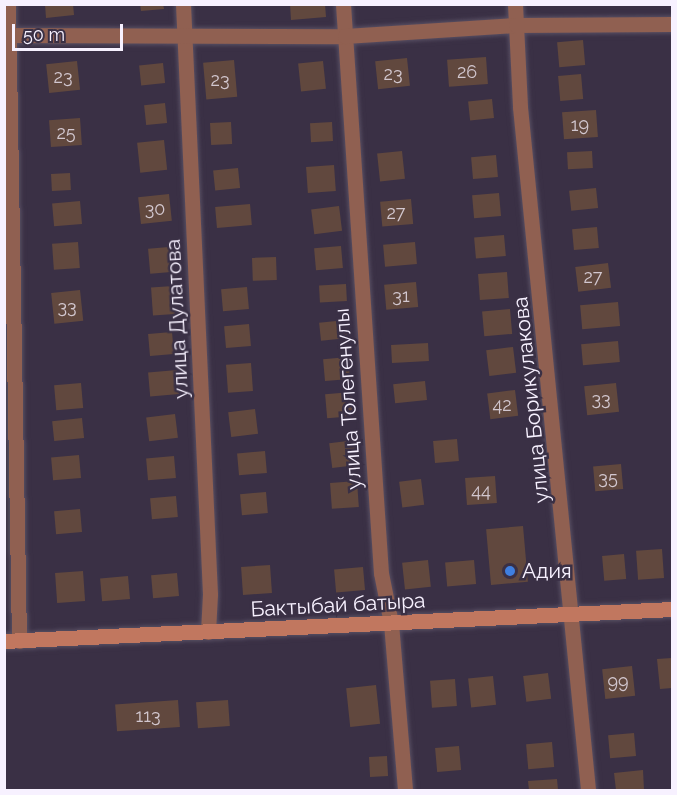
<!DOCTYPE html>
<meta charset="utf-8">
<style>
body{margin:0}
#map{position:relative;width:677px;height:795px;overflow:hidden;background:#3a3045;font-family:Raleway,sans-serif}
div>[style]{position:absolute}
[style*='--x']{left:calc(var(--x)*1px);top:calc(var(--y)*1px);width:calc(var(--w)*1px);rotate:calc(var(--a)*1deg)}
.building>*{inset:0;background:#61483e;transform-origin:0 0}
.roads{filter:drop-shadow(0 0 2px #584f63) drop-shadow(0 0 2px #584f63)}
.street>*{height:15px;margin:-7.5px;padding:0 7.5px;transform-origin:7.5px;border-radius:7.5px;background:#906051}
.secondary>*{height:15px;margin:-7.5px;padding:0 7.5px;transform-origin:7.5px;border-radius:7.5px;background:#c1775f}
.dots>*{width:16px;height:16px;translate:-50% -50%;box-sizing:border-box;border:3px solid #3a3045;border-radius:50%}
span{translate:-50% -50%;white-space:nowrap;text-align:center;line-height:1.15;-webkit-text-stroke:5px #3a3045;paint-order:stroke}
.number-label{font-size:18px;color:#d2c7cf}
.number-label span{-webkit-text-stroke-width:0}
.street-label{font-size:21px;color:#f7f1ff}
.poi-label{font-size:21px;color:#f7f1ff}
.left{translate:0 -50%;text-align:left}
.frame{position:absolute;inset:0;border:6px solid #f7f1ff;pointer-events:none}
.scale{position:absolute;left:12px;top:24px;width:111px;height:27px;box-sizing:border-box;border:3px solid #f7f1ff;border-top:0;padding-left:8px;font-size:18px;line-height:21px;white-space:nowrap;color:#f7f1ff;-webkit-text-stroke:4px #3a3045;paint-order:stroke}
</style>
<div id="map">
<div class="building">
<i style="clip-path:polygon(45px 4px,73px 4px,74px 15px,46px 18px)"></i>
<i style="clip-path:polygon(140px 4px,163px 4px,164px 9px,141px 11px)"></i>
<i style="clip-path:polygon(290px 4px,325px 4px,326px 17px,291px 20px)"></i>
<i style="left:583px;top:40px;width:25px;height:26px;rotate:85deg"></i>
<i style="left:486px;top:57px;width:27px;height:39px;rotate:86deg"></i>
<i style="left:407px;top:58px;width:28px;height:32px;rotate:84deg"></i>
<i style="left:234px;top:60px;width:37px;height:31px;rotate:85deg"></i>
<i style="left:77px;top:61px;width:29px;height:31px;rotate:84deg"></i>
<i style="left:323px;top:61px;width:28px;height:25px;rotate:84deg"></i>
<i style="left:163px;top:63px;width:20px;height:24px;rotate:84deg"></i>
<i style="left:581px;top:74px;width:25px;height:23px;rotate:85deg"></i>
<i style="left:492px;top:99px;width:19px;height:24px;rotate:84deg"></i>
<i style="left:165px;top:103px;width:20px;height:21px;rotate:84deg"></i>
<i style="left:596px;top:110px;width:27px;height:34px;rotate:86deg"></i>
<i style="left:80px;top:118px;width:27px;height:31px;rotate:86deg"></i>
<i style="left:231px;top:122px;width:22px;height:21px;rotate:87deg"></i>
<i style="left:332px;top:122px;width:19px;height:22px;rotate:87deg"></i>
<i style="left:164px;top:140px;width:30px;height:27px;rotate:84deg"></i>
<i style="left:402px;top:151px;width:28px;height:25px;rotate:84deg"></i>
<i style="left:592px;top:151px;width:17px;height:25px;rotate:87deg"></i>
<i style="left:496px;top:155px;width:22px;height:25px;rotate:85deg"></i>
<i style="left:334px;top:165px;width:26px;height:28px;rotate:86deg"></i>
<i style="left:238px;top:168px;width:20px;height:25px;rotate:84deg"></i>
<i style="left:70px;top:173px;width:17px;height:19px;rotate:87deg"></i>
<i style="left:596px;top:188px;width:20px;height:27px;rotate:84deg"></i>
<i style="left:499px;top:193px;width:23px;height:27px;rotate:85deg"></i>
<i style="left:169px;top:194px;width:27px;height:31px;rotate:84deg"></i>
<i style="left:411px;top:199px;width:25px;height:31px;rotate:85deg"></i>
<i style="left:80px;top:201px;width:23px;height:28px;rotate:85deg"></i>
<i style="left:250px;top:204px;width:21px;height:35px;rotate:85deg"></i>
<i style="left:339px;top:206px;width:25px;height:28px;rotate:83deg"></i>
<i style="left:597px;top:227px;width:21px;height:25px;rotate:85deg"></i>
<i style="left:504px;top:235px;width:21px;height:30px;rotate:85deg"></i>
<i style="left:78px;top:242px;width:26px;height:26px;rotate:86deg"></i>
<i style="left:415px;top:242px;width:22px;height:32px;rotate:85deg"></i>
<i style="left:341px;top:246px;width:22px;height:27px;rotate:85deg"></i>
<i style="left:169px;top:247px;width:25px;height:21px;rotate:85deg"></i>
<i style="left:276px;top:257px;width:23px;height:24px;rotate:88deg"></i>
<i style="left:608px;top:263px;width:25px;height:33px;rotate:83deg"></i>
<i style="left:507px;top:272px;width:26px;height:29px;rotate:86deg"></i>
<i style="left:416px;top:282px;width:25px;height:32px;rotate:85deg"></i>
<i style="left:346px;top:284px;width:17px;height:27px;rotate:87deg"></i>
<i style="left:173px;top:286px;width:28px;height:22px;rotate:86deg"></i>
<i style="left:247px;top:287px;width:22px;height:26px;rotate:85deg"></i>
<i style="left:80px;top:290px;width:31px;height:29px;rotate:84deg"></i>
<i style="left:618px;top:302px;width:24px;height:38px;rotate:85deg"></i>
<i style="left:510px;top:309px;width:25px;height:28px;rotate:85deg"></i>
<i style="left:346px;top:320px;width:18px;height:27px;rotate:84deg"></i>
<i style="left:249px;top:324px;width:22px;height:25px;rotate:85deg"></i>
<i style="left:172px;top:332px;width:22px;height:24px;rotate:85deg"></i>
<i style="left:618px;top:341px;width:21px;height:37px;rotate:85deg"></i>
<i style="left:428px;top:343px;width:18px;height:37px;rotate:87deg"></i>
<i style="left:513px;top:347px;width:26px;height:27px;rotate:83deg"></i>
<i style="left:348px;top:357px;width:22px;height:25px;rotate:85deg"></i>
<i style="left:251px;top:363px;width:28px;height:25px;rotate:86deg"></i>
<i style="left:177px;top:370px;width:24px;height:29px;rotate:85deg"></i>
<i style="left:425px;top:381px;width:19px;height:32px;rotate:84deg"></i>
<i style="left:81px;top:383px;width:25px;height:27px;rotate:85deg"></i>
<i style="left:616px;top:383px;width:29px;height:32px;rotate:84deg"></i>
<i style="left:515px;top:390px;width:26px;height:28px;rotate:83deg"></i>
<i style="left:352px;top:392px;width:24px;height:27px;rotate:85deg"></i>
<i style="left:255px;top:409px;width:25px;height:27px;rotate:83deg"></i>
<i style="left:175px;top:414px;width:24px;height:29px;rotate:83deg"></i>
<i style="left:82px;top:418px;width:20px;height:30px;rotate:84deg"></i>
<i style="left:457px;top:439px;width:22px;height:24px;rotate:85deg"></i>
<i style="left:356px;top:440px;width:25px;height:27px;rotate:83deg"></i>
<i style="left:265px;top:451px;width:22px;height:28px;rotate:85deg"></i>
<i style="left:79px;top:455px;width:23px;height:28px;rotate:85deg"></i>
<i style="left:174px;top:456px;width:22px;height:28px;rotate:85deg"></i>
<i style="left:621px;top:464px;width:25px;height:28px;rotate:85deg"></i>
<i style="left:495px;top:476px;width:27px;height:30px;rotate:86deg"></i>
<i style="left:421px;top:479px;width:26px;height:22px;rotate:83deg"></i>
<i style="left:357px;top:481px;width:26px;height:27px;rotate:86deg"></i>
<i style="left:266px;top:492px;width:21px;height:26px;rotate:85deg"></i>
<i style="left:176px;top:496px;width:21px;height:26px;rotate:85deg"></i>
<i style="left:80px;top:509px;width:23px;height:26px;rotate:85deg"></i>
<i style="left:523px;top:526px;width:56px;height:37px;rotate:85deg"></i>
<i style="left:662px;top:549px;width:29px;height:26px;rotate:86deg"></i>
<i style="left:624px;top:554px;width:25px;height:22px;rotate:85deg"></i>
<i style="left:428px;top:560px;width:27px;height:26px;rotate:84deg"></i>
<i style="left:474px;top:560px;width:24px;height:29px;rotate:85deg"></i>
<i style="left:270px;top:565px;width:28px;height:29px;rotate:86deg"></i>
<i style="left:363px;top:567px;width:23px;height:29px;rotate:85deg"></i>
<i style="left:83px;top:571px;width:30px;height:28px;rotate:86deg"></i>
<i style="left:177px;top:573px;width:23px;height:26px;rotate:85deg"></i>
<i style="left:128px;top:576px;width:23px;height:28px;rotate:85deg"></i>
<i style="clip-path:polygon(672px 658px,672px 688px,660px 689px,657px 659px)"></i>
<i style="left:632px;top:666px;width:30px;height:30px;rotate:84deg"></i>
<i style="left:548px;top:673px;width:26px;height:25px;rotate:83deg"></i>
<i style="left:493px;top:676px;width:29px;height:25px;rotate:84deg"></i>
<i style="left:455px;top:679px;width:27px;height:25px;rotate:86deg"></i>
<i style="left:376px;top:685px;width:39px;height:30px;rotate:84deg"></i>
<i style="left:178px;top:700px;width:27px;height:63px;rotate:86deg"></i>
<i style="left:228px;top:700px;width:26px;height:32px;rotate:86deg"></i>
<i style="left:634px;top:733px;width:23px;height:26px;rotate:85deg"></i>
<i style="left:552px;top:742px;width:25px;height:26px;rotate:85deg"></i>
<i style="left:459px;top:746px;width:24px;height:24px;rotate:85deg"></i>
<i style="left:387px;top:756px;width:20px;height:18px;rotate:87deg"></i>
<i style="clip-path:polygon(643px 770px,644px 790px,616px 790px,614px 773px)"></i>
<i style="clip-path:polygon(557px 779px,558px 790px,529px 790px,528px 781px)"></i>
</div>
<div class="roads">
<div class="street">
<i style="--x:8;--y:4;--w:637;--a:89.01"></i>
<i style="--x:183;--y:4;--w:591;--a:87.38"></i>
<i style="--x:210;--y:594;--w:38;--a:93"></i>
<i style="--x:343;--y:4;--w:570;--a:86.18"></i>
<i style="--x:381;--y:573;--w:51;--a:78.7"></i>
<i style="--x:391;--y:623;--w:168;--a:85.2"></i>
<i style="--x:515;--y:4;--w:103;--a:87.2"></i>
<i style="--x:520;--y:107;--w:686;--a:84.31"></i>
<i style="--x:4;--y:35;--w:341;--a:0.2"></i>
<i style="--x:345;--y:36;--w:171;--a:-3.7"></i>
<i style="--x:516;--y:25;--w:156;--a:-0.4"></i>
</div>
<div class="secondary">
<i style="--x:4;--y:641;--w:669;--a:-2.74"></i>
</div>
</div>
<div class="dots">
<i style="left:510px;top:571px;background:#3f7fe0"></i>
</div>
<div class="number-label">
<span style="left:467px;top:72px">26</span>
<span style="left:393px;top:74px">23</span>
<span style="left:63px;top:77px">23</span>
<span style="left:220px;top:80px">23</span>
<span style="left:580px;top:125px">19</span>
<span style="left:66px;top:133px">25</span>
<span style="left:155px;top:209px">30</span>
<span style="left:396px;top:213px">27</span>
<span style="left:593px;top:277px">27</span>
<span style="left:401px;top:296px">31</span>
<span style="left:67px;top:307px">33</span>
<span style="left:601px;top:399px">33</span>
<span style="left:502px;top:405px">42</span>
<span style="left:608px;top:478px">35</span>
<span style="left:481px;top:491px">44</span>
<span style="left:618px;top:682px">99</span>
<span style="left:148px;top:716px">113</span>
</div>
<div class="street-label">
<span style="left:177px;top:319px;rotate:-93deg">улица Дулатова</span>
<span style="left:348px;top:399px;rotate:-94deg">улица Толегенулы</span>
<span style="left:531px;top:400px;rotate:-96deg">улица Борикулакова</span>
<span style="left:338px;top:605px;rotate:-3deg">Бактыбай батыра</span>
</div>
<div class="poi-label">
<span class="left" style="left:522px;top:571px">Адия</span>
</div>
<div class="frame"></div>
<div class="scale">50 m</div>
</div>
